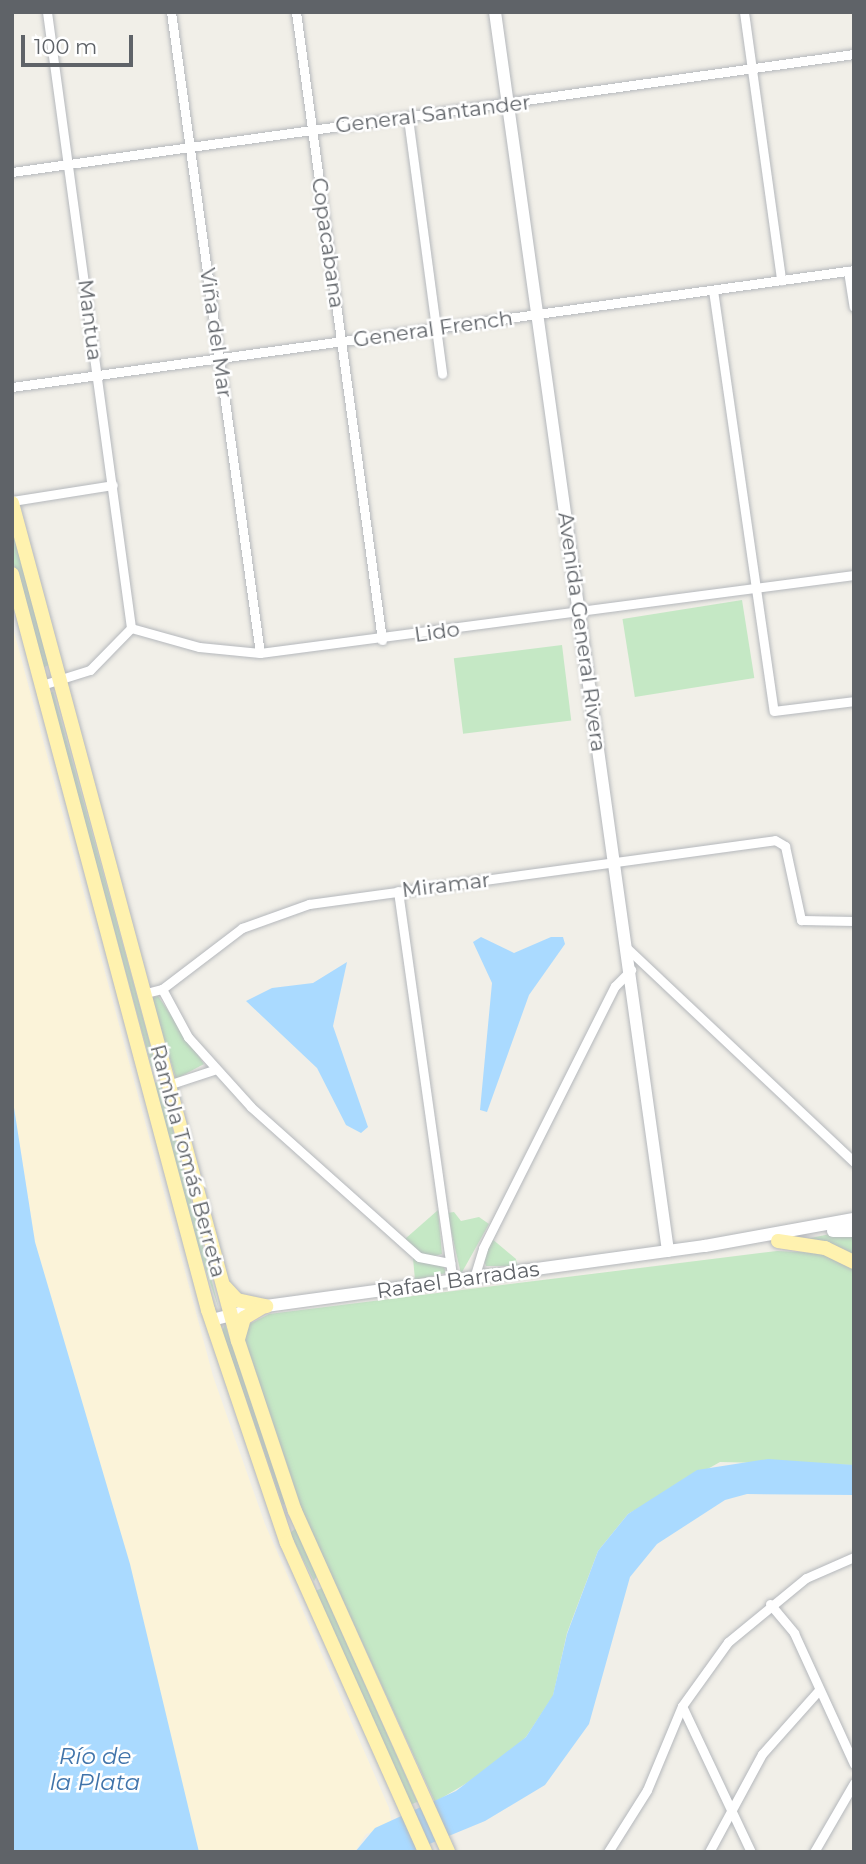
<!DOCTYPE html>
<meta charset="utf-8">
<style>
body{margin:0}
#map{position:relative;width:866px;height:1864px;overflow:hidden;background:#f1efe8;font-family:Montserrat,sans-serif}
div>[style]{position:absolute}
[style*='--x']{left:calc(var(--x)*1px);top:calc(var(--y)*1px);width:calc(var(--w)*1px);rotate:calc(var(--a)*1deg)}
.green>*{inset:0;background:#c5e8c5;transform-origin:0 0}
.sand>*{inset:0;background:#fbf3d9}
.water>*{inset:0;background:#aadaff}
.roads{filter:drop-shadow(0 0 2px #b5b8bc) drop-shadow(0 0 2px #b5b8bc)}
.minor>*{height:9px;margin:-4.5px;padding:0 4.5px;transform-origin:4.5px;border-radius:4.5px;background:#fff}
.secondary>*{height:12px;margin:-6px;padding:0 6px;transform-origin:6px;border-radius:6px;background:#fff}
.primary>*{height:14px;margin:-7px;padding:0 7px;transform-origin:7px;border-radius:7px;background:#fff2af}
span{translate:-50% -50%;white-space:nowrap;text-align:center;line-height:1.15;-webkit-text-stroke:5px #fff;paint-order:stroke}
.street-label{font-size:21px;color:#5f6368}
.water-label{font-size:23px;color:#4174aa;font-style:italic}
.frame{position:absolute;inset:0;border:14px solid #5f6368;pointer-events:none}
.scale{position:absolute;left:21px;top:35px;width:112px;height:32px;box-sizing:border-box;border:4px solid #5f6368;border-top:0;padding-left:9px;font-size:21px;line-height:24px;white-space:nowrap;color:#5f6368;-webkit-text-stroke:5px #fff;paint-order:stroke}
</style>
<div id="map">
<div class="green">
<i style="clip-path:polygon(12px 521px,49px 665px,44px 667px,12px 558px)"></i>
<i style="left:742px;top:600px;width:79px;height:121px;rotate:81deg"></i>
<i style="left:562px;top:645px;width:76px;height:109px;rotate:83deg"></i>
<i style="clip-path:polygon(53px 691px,155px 1062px,152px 1068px,50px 694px)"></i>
<i style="clip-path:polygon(158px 996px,204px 1064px,176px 1079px,152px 998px)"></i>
<i style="clip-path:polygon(158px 1081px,161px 1084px,219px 1309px,188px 1217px,153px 1084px)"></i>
<i style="clip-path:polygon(438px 1210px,442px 1254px,427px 1258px,405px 1239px)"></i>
<i style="clip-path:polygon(454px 1212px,461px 1221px,479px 1217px,489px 1224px,461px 1274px,447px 1213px)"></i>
<i style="clip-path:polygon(835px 1233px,854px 1234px,854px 1257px,806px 1239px)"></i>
<i style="clip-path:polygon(491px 1238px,516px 1259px,517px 1266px,486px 1266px,483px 1258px)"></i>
<i style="clip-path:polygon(777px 1251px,821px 1253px,854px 1269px,854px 1465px,720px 1462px,628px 1514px,598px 1551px,567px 1633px,553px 1696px,526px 1737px,487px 1771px,435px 1802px,299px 1504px,244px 1343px,248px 1325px,269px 1314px)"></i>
<i style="clip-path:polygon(413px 1258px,444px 1267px,446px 1273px,415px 1280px)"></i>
<i style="clip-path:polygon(225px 1325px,286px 1502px,283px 1505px,222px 1331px)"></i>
<i style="clip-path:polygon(296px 1528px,317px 1576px,314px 1581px,290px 1533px)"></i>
<i style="left:322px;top:1588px;width:234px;height:9px;rotate:66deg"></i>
</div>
<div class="sand">
<i style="clip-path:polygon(12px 624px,213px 1376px,265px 1524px,389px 1808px,392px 1825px,366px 1834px,355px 1852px,199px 1852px,35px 1242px,12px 1095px)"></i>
</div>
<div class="water">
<i style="clip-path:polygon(481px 937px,514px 953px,551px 937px,563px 937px,565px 944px,529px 995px,487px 1112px,480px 1110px,492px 983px,473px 942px)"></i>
<i style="clip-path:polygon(347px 962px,333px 1026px,368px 1127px,361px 1133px,346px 1125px,317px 1068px,246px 1001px,272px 988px,313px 983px)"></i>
<i style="clip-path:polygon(12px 1095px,35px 1242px,130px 1564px,199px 1852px,12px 1852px)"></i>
<i style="clip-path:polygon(768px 1459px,854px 1465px,854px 1495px,747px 1494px,725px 1500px,657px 1544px,630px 1577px,589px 1724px,545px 1785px,485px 1821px,410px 1852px,355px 1852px,375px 1828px,456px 1791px,526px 1737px,553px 1695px,567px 1634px,598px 1551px,628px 1514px,697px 1470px)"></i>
</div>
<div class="roads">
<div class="minor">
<i style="--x:47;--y:12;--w:622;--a:82.23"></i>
<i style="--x:171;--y:12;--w:647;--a:82.1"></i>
<i style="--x:296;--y:12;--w:634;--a:82.2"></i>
<i style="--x:744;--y:12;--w:271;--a:82.1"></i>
<i style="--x:408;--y:118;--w:258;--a:82.4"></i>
<i style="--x:12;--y:172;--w:850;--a:-7.98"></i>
<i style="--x:848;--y:271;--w:36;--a:81"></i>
<i style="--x:713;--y:290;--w:425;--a:81.8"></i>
<i style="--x:774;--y:711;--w:81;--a:-7.1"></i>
<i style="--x:12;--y:387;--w:850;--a:-7.91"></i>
<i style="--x:12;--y:501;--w:102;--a:-9"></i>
<i style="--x:42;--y:685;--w:50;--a:-17.4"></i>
<i style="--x:90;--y:670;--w:59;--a:-45.7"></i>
<i style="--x:131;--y:628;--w:71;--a:15.6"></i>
<i style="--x:199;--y:647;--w:61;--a:5.6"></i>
<i style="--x:260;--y:653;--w:599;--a:-7.48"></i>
<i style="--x:398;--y:891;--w:394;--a:82"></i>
<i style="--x:628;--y:949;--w:311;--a:43.3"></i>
<i style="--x:162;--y:989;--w:55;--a:61.6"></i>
<i style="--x:188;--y:1037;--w:94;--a:48"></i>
<i style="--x:251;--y:1107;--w:225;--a:41.8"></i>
<i style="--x:419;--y:1257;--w:32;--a:11"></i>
<i style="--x:142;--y:994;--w:21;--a:-14"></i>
<i style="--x:162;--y:989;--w:101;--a:-37.3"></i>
<i style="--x:242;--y:928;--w:71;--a:-19.7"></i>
<i style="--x:309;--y:904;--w:470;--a:-7.8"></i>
<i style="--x:775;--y:840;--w:12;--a:31"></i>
<i style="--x:785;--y:846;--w:76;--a:77.8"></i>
<i style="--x:801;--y:920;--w:53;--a:1.1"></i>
<i style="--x:168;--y:1085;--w:48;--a:-18.1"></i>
<i style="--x:474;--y:1278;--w:31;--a:-73"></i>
<i style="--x:483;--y:1248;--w:293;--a:-63.3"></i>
<i style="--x:615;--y:986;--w:23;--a:-45"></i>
<i style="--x:770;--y:1604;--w:38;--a:50"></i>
<i style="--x:794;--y:1633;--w:144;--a:65.4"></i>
<i style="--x:682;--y:1706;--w:161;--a:64.7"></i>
<i style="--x:608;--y:1852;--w:73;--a:-57.8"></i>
<i style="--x:647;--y:1790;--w:91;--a:-67.4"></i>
<i style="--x:682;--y:1706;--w:79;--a:-54.3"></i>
<i style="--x:728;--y:1642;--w:101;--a:-39.4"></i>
<i style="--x:806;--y:1578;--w:52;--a:-23.6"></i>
<i style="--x:709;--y:1852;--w:111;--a:-61.6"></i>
<i style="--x:762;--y:1754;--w:86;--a:-48.3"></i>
<i style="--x:814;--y:1852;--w:80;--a:-59.9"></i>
</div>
<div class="secondary">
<i style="--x:495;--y:12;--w:1251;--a:82.05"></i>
<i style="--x:833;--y:1231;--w:21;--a:0"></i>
<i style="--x:212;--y:1320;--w:56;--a:-14.5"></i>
<i style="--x:266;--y:1306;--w:443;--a:-7.8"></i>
<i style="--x:705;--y:1246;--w:151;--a:-10.3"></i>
</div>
<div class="primary">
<i style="--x:12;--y:503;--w:868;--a:74.91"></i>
<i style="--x:238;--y:1341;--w:179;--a:71.5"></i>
<i style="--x:295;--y:1511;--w:374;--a:65.8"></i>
<i style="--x:12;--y:574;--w:762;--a:75.09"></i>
<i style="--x:208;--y:1310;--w:246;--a:71.3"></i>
<i style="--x:287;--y:1543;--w:338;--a:65.9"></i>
<i style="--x:778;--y:1241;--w:48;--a:8.5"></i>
<i style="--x:825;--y:1248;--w:32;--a:26"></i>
<i style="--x:225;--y:1287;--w:18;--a:47"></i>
<i style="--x:237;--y:1300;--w:30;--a:12"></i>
<i style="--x:238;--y:1339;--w:22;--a:-74"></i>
<i style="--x:244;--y:1318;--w:23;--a:-31"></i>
</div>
</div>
<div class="street-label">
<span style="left:433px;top:114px;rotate:-7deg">General Santander</span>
<span style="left:328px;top:243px;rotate:82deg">Copacabana</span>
<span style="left:90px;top:320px;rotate:83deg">Mantua</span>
<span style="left:433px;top:329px;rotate:-8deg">General French</span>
<span style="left:216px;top:333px;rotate:82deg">Viña del Mar</span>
<span style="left:437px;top:632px;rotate:-8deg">Lido</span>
<span style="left:582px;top:632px;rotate:82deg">Avenida General Rivera</span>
<span style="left:446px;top:885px;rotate:-7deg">Miramar</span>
<span style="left:188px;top:1161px;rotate:75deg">Rambla Tomás Berreta</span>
<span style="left:458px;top:1280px;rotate:-8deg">Rafael Barradas</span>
</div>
<div class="water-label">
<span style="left:95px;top:1769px">Río de<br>la Plata</span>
</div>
<div class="frame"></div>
<div class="scale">100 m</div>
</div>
